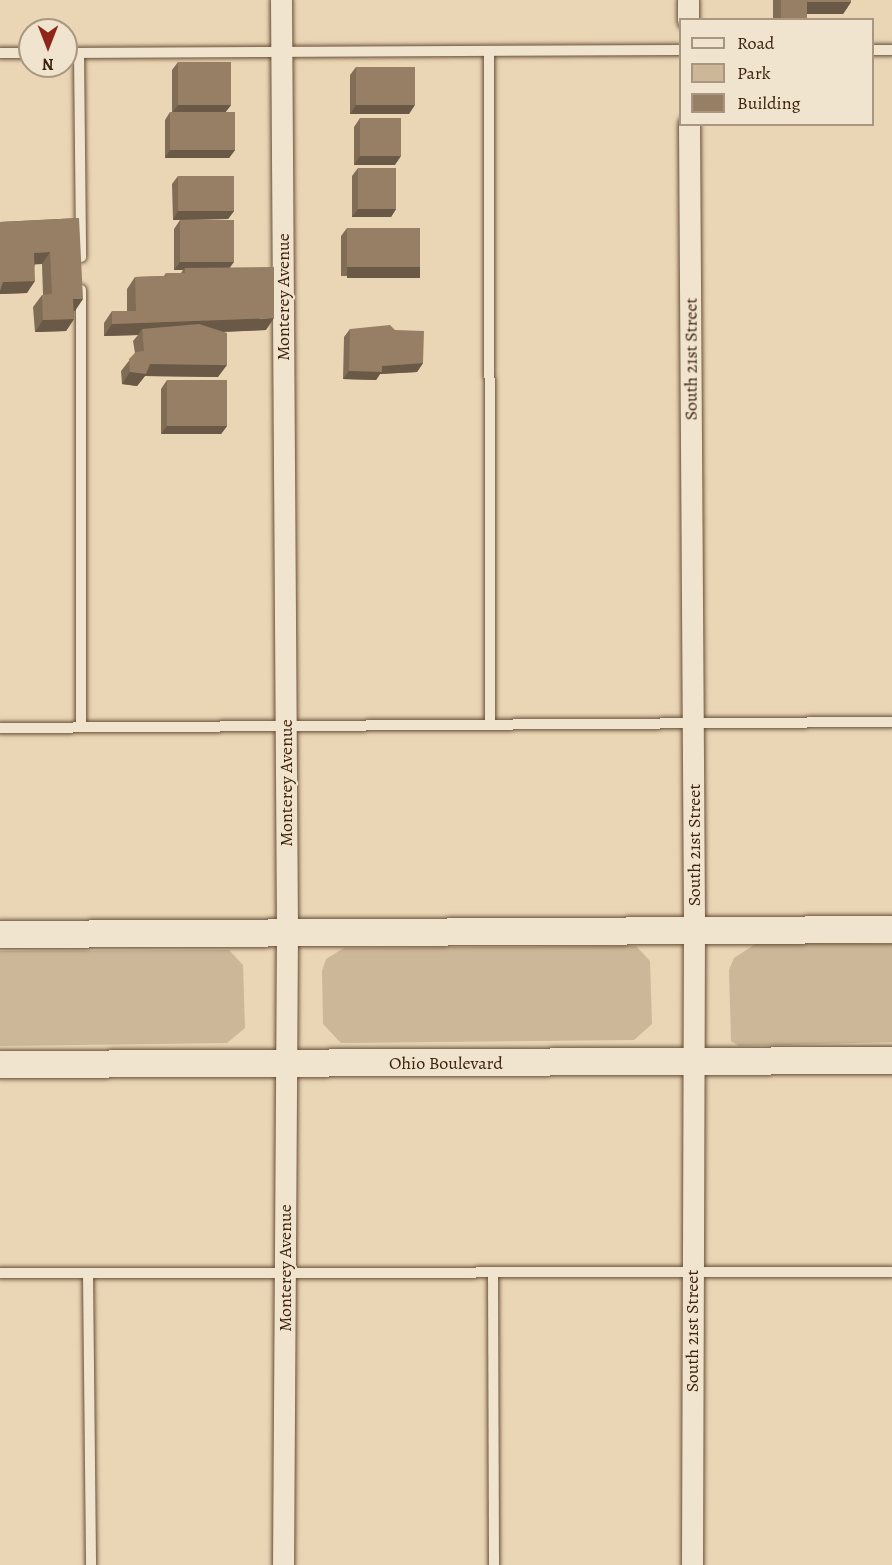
<!DOCTYPE html>
<style>
body{margin:0}
#map{position:relative;width:892px;height:1565px;overflow:hidden;background:#ead5b5;font-family:Alegreya,serif}
div>[style]{position:absolute}
[style*='--x']{left:calc(var(--x)*1px);top:calc(var(--y)*1px);width:calc(var(--w)*1px);rotate:calc(var(--a)*1deg)}
.green>*{inset:0;background:#ccb798}
.roads{filter:drop-shadow(0 0 2px #684f36) drop-shadow(0 0 2px #684f36)}
.service>*{height:10px;margin:-5px;padding:0 5px;transform-origin:5px;border-radius:5px;background:#f1e4cf}
.minor>*{height:21px;margin:-10.5px;padding:0 10.5px;transform-origin:10.5px;border-radius:10.5px;background:#f1e4cf}
.tertiary>*{height:27px;margin:-13.5px;padding:0 13.5px;transform-origin:13.5px;border-radius:13.5px;background:#f1e4cf}
.wall>*{inset:0;background:#816d56}
.shaded-wall>*{inset:0;background:#695946;transform-origin:0 0}
.building>*{inset:0;background:#967f64;transform-origin:0 0}
span{translate:-50% -50%;white-space:nowrap;text-align:center;line-height:1.15;-webkit-text-stroke:4.5px #f1e4cf;paint-order:stroke}
.street-label{font-size:18px;color:#3c220c}
.legend{position:absolute;left:679px;top:18px;width:195px;height:108px;box-sizing:border-box;background:#f1e4cf;border:2px solid #a99681;margin:0;padding:8px 10px;list-style:none;font-size:18px;color:#3c220c}
.legend li{display:flex;align-items:center;gap:12px;height:30px}
.legend b{width:30px;border:2px solid #a99681}
.north{position:absolute;left:18px;top:18px;width:60px;height:60px;box-sizing:border-box;background:#f1e4cf;border:2px solid #a99681;border-radius:50%;rotate:180deg;font-size:16px;font-weight:700;line-height:24px;text-align:center;color:#3c220c}
.north::after{content:'';display:block;margin:auto;width:21px;height:27px;background:#8f2418;clip-path:polygon(50% 0,100% 100%,50% 72%,0 100%)}
</style>
<div id="map">
<div class="green">
<i style="clip-path:polygon(757px 943px,892px 944px,892px 1042px,739px 1046px,731px 1041px,729px 970px,734px 958px)"></i>
<i style="clip-path:polygon(636px 946px,650px 961px,652px 1024px,634px 1040px,341px 1043px,323px 1024px,322px 971px,326px 959px,344px 948px)"></i>
<i style="clip-path:polygon(229px 950px,243px 965px,245px 1028px,227px 1043px,0 1046px,0 951px)"></i>
</div>
<div class="roads">
<div class="service">
<i style="--x:872;--y:50;--w:20;--a:0"></i>
<i style="--x:489;--y:51;--w:673;--a:89.91"></i>
<i style="--x:0;--y:53;--w:30;--a:0"></i>
<i style="--x:66;--y:53;--w:614;--a:-0.28"></i>
<i style="--x:79;--y:53;--w:204;--a:89.4"></i>
<i style="--x:81;--y:290;--w:437;--a:90"></i>
<i style="--x:0;--y:728;--w:892;--a:-0.39"></i>
<i style="--x:0;--y:1273;--w:892;--a:-0.06"></i>
<i style="--x:88;--y:1273;--w:292;--a:89.4"></i>
<i style="--x:493;--y:1273;--w:292;--a:89.8"></i>
</div>
<div class="minor">
<i style="--x:281;--y:0;--w:933;--a:89.63"></i>
<i style="--x:287;--y:933;--w:632;--a:90.36"></i>
<i style="--x:688;--y:0;--w:20;--a:90"></i>
<i style="--x:689;--y:124;--w:806;--a:89.64"></i>
<i style="--x:694;--y:930;--w:635;--a:90.18"></i>
</div>
<div class="tertiary">
<i style="--x:0;--y:934;--w:892;--a:-0.32"></i>
<i style="--x:0;--y:1064;--w:892;--a:-0.26"></i>
</div>
</div>
<div class="wall">
<i style="clip-path:polygon(773px 0,851px 0,851px 2px,843px 14px,807px 14px,807px 20px,773px 20px)"></i>
<i style="clip-path:polygon(178px 62px,231px 105px,225px 112px,235px 150px,229px 158px,165px 158px,165px 120px,170px 112px,172px 112px,172px 70px)"></i>
<i style="clip-path:polygon(356px 67px,409px 114px,350px 114px,350px 75px)"></i>
<i style="clip-path:polygon(360px 118px,395px 165px,354px 165px,354px 127px)"></i>
<i style="clip-path:polygon(358px 168px,396px 209px,391px 217px,352px 217px,352px 176px)"></i>
<i style="clip-path:polygon(178px 176px,234px 211px,228px 219px,173px 220px,172px 184px)"></i>
<i style="clip-path:polygon(79px 218px,75px 311px,74px 311px,74px 319px,66px 331px,35px 332px,33px 307px,42px 295px,43px 295px,42px 264px,35px 264px,27px 293px,0 294px,0 222px)"></i>
<i style="clip-path:polygon(180px 220px,230px 267px,266px 330px,224px 332px,218px 377px,145px 376px,137px 386px,122px 384px,121px 371px,135px 353px,133px 341px,138px 335px,104px 336px,104px 323px,112px 311px,127px 311px,127px 289px,135px 277px,164px 276px,166px 273px,181px 273px,183px 270px,174px 270px,174px 229px)"></i>
<i style="clip-path:polygon(347px 228px,420px 267px,415px 276px,341px 276px,341px 236px)"></i>
<i style="clip-path:polygon(350px 329px,423px 363px,417px 372px,380px 374px,376px 380px,343px 379px,344px 337px)"></i>
<i style="clip-path:polygon(167px 380px,227px 426px,221px 434px,161px 434px,161px 389px)"></i>
</div>
<div class="shaded-wall">
<i style="clip-path:polygon(807px 2px,851px 2px,843px 14px,799px 14px)"></i>
<i style="clip-path:polygon(178px 105px,231px 105px,225px 113px,172px 113px)"></i>
<i style="clip-path:polygon(356px 105px,415px 105px,409px 114px,350px 114px)"></i>
<i style="clip-path:polygon(170px 150px,235px 150px,229px 158px,165px 158px)"></i>
<i style="clip-path:polygon(360px 156px,401px 156px,395px 165px,354px 165px)"></i>
<i style="clip-path:polygon(358px 209px,396px 209px,391px 217px,352px 217px)"></i>
<i style="clip-path:polygon(178px 211px,234px 211px,228px 219px,173px 220px)"></i>
<i style="clip-path:polygon(50px 252px,42px 264px,26px 265px,34px 253px)"></i>
<i style="clip-path:polygon(180px 262px,234px 262px,228px 270px,185px 268px,183px 270px,174px 270px)"></i>
<i style="left:347px;top:267px;width:73px;height:11px"></i>
<i style="clip-path:polygon(35px 281px,27px 293px,0 294px,0 287px,3px 282px)"></i>
<i style="clip-path:polygon(73px 299px,83px 299px,75px 311px,65px 311px)"></i>
<i style="clip-path:polygon(274px 318px,266px 330px,142px 335px,142px 329px,138px 335px,104px 336px,112px 324px)"></i>
<i style="clip-path:polygon(74px 319px,66px 331px,35px 332px,43px 320px)"></i>
<i style="clip-path:polygon(423px 363px,417px 372px,380px 374px,376px 380px,343px 379px,349px 371px,382px 366px)"></i>
<i style="clip-path:polygon(150px 364px,227px 365px,218px 377px,145px 376px,137px 386px,122px 384px,130px 372px)"></i>
<i style="clip-path:polygon(167px 426px,227px 426px,221px 434px,161px 434px)"></i>
</div>
<div class="building">
<i style="clip-path:polygon(781px 0,851px 0,851px 2px,807px 2px,807px 20px,781px 20px)"></i>
<i style="left:178px;top:62px;width:53px;height:43px"></i>
<i style="left:356px;top:67px;width:59px;height:38px"></i>
<i style="left:170px;top:112px;width:65px;height:38px"></i>
<i style="left:360px;top:118px;width:41px;height:38px"></i>
<i style="left:358px;top:168px;width:38px;height:41px"></i>
<i style="left:178px;top:176px;width:56px;height:35px"></i>
<i style="clip-path:polygon(79px 218px,83px 299px,73px 299px,74px 319px,43px 320px,42px 295px,52px 294px,50px 252px,34px 253px,35px 281px,3px 282px,0 291px,0 222px)"></i>
<i style="left:180px;top:220px;width:54px;height:42px"></i>
<i style="left:347px;top:228px;width:73px;height:39px"></i>
<i style="clip-path:polygon(274px 267px,274px 318px,112px 324px,112px 311px,136px 311px,135px 277px,166px 276px,166px 273px,185px 273px,185px 268px)"></i>
<i style="clip-path:polygon(199px 324px,227px 333px,227px 365px,150px 364px,146px 374px,130px 372px,129px 359px,136px 352px,144px 351px,142px 329px)"></i>
<i style="clip-path:polygon(390px 325px,395px 330px,424px 331px,423px 363px,382px 366px,382px 372px,349px 371px,350px 329px)"></i>
<i style="left:167px;top:380px;width:60px;height:46px"></i>
</div>
<div class="street-label">
<span style="left:283px;top:297px;rotate:-90deg">Monterey Avenue</span>
<span style="left:691px;top:359px;rotate:-90deg">South 21st Street</span>
<span style="left:286px;top:783px;rotate:-90deg">Monterey Avenue</span>
<span style="left:694px;top:845px;rotate:-90deg">South 21st Street</span>
<span style="left:446px;top:1063px">Ohio Boulevard</span>
<span style="left:285px;top:1268px;rotate:-90deg">Monterey Avenue</span>
<span style="left:692px;top:1331px;rotate:-90deg">South 21st Street</span>
</div>
<ul class="legend">
<li><b style="height:8px;background:#f1e4cf"></b>Road</li>
<li><b style="height:16px;background:#ccb798"></b>Park</li>
<li><b style="height:16px;background:#967f64"></b>Building</li>
</ul>
<div class="north">N</div>
</div>
